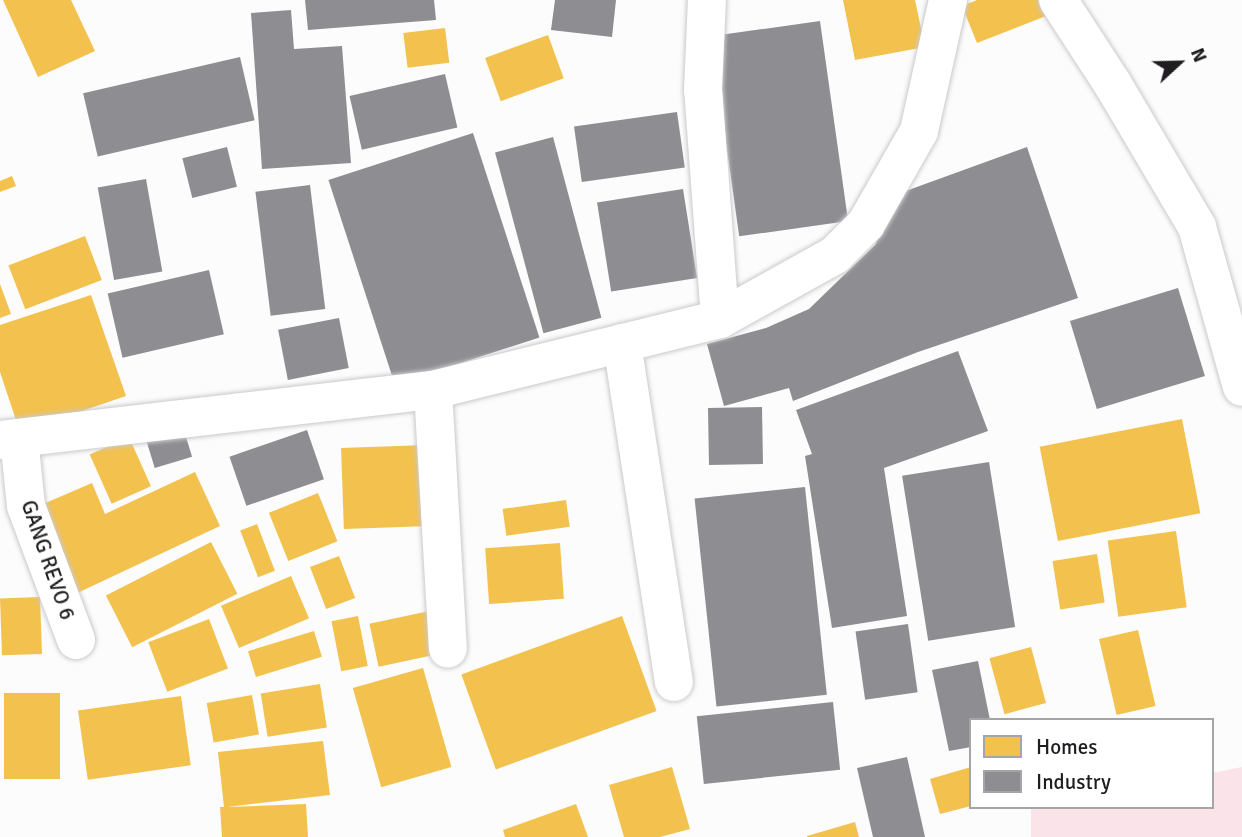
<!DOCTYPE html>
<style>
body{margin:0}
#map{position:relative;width:1242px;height:837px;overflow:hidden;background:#fcfcfc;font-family:Signika,sans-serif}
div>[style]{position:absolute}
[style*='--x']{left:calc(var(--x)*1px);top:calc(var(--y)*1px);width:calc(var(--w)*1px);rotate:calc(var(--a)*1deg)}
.green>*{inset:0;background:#fae3e9}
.homes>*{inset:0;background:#f2c14e;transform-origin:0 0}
.industry>*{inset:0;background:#8d8d92;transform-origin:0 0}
.roads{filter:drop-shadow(0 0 2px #cac9cc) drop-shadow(0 0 2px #cac9cc)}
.street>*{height:38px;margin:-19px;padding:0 19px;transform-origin:19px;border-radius:19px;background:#fff}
span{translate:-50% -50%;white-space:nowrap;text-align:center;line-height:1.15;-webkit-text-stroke:7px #fff;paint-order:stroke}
.street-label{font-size:21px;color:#201d21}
.legend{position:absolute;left:969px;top:718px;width:245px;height:91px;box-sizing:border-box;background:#fff;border:2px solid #a6a5a6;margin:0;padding:9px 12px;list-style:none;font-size:21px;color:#201d21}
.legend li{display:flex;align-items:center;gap:14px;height:35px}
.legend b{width:35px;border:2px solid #a6a5a6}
.north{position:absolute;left:1144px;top:28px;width:70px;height:70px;-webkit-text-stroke:5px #fff;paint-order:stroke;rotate:68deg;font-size:19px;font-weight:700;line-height:28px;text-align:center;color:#201d21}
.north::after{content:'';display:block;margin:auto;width:24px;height:32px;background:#201d21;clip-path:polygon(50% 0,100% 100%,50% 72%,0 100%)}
</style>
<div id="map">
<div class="green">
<i style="clip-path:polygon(1242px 767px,1242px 837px,1031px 837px,1031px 809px,1038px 807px,1212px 807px,1212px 773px)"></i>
</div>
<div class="homes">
<i style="clip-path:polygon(3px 0,71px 0,95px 51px,38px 77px)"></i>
<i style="clip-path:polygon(843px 0,915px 0,925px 47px,855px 60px)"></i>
<i style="clip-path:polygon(977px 0,1039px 0,1046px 16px,977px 43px,962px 6px)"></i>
<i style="left:445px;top:28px;width:35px;height:42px;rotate:83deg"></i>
<i style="left:548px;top:35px;width:46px;height:67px;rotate:70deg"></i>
<i style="clip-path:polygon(12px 176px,16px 186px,0 192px,0 181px)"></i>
<i style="left:85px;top:236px;width:47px;height:82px;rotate:69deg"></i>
<i style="clip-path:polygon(0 284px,11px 314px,0 318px)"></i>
<i style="clip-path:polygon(91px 295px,126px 396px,20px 432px,0 372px,0 325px)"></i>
<i style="left:1182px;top:419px;width:96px;height:145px;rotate:79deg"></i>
<i style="left:129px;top:437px;width:54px;height:43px;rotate:66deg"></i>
<i style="left:427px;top:445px;width:81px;height:86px;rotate:88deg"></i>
<i style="clip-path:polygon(195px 472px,220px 526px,73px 595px,34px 508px,92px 483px,105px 514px)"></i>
<i style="left:318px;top:493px;width:52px;height:53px;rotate:68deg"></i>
<i style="left:566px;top:500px;width:27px;height:64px;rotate:82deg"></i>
<i style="left:257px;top:524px;width:50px;height:18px;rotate:69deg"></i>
<i style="left:1176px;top:531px;width:77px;height:69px;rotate:82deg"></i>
<i style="left:211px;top:542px;width:58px;height:118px;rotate:63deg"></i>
<i style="left:560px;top:543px;width:56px;height:75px;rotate:86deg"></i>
<i style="left:1097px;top:554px;width:49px;height:45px;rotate:81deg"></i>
<i style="left:339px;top:556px;width:45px;height:31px;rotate:69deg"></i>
<i style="left:291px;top:576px;width:46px;height:76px;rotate:67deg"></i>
<i style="left:40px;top:597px;width:57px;height:40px;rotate:88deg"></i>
<i style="left:434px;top:610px;width:44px;height:66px;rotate:78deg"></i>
<i style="left:358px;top:616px;width:51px;height:27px;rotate:79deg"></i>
<i style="left:622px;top:616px;width:101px;height:171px;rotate:70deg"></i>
<i style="left:209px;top:619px;width:53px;height:65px;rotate:69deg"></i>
<i style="left:1138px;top:630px;width:78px;height:40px;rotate:77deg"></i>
<i style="left:314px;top:631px;width:27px;height:69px;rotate:73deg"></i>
<i style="left:1031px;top:647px;width:58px;height:43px;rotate:75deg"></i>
<i style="left:423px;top:668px;width:103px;height:73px;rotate:74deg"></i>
<i style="left:320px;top:684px;width:44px;height:60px;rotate:81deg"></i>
<i style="left:4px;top:693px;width:56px;height:86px"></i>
<i style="left:252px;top:695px;width:40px;height:46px;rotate:80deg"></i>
<i style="left:181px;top:696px;width:70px;height:104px;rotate:82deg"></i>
<i style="clip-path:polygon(323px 741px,330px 795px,227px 807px,306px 804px,308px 837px,222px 837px,220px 807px,224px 807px,218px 752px)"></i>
<i style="clip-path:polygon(672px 767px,690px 829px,660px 837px,624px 837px,609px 785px)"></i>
<i style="clip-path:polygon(971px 767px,971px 806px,940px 814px,930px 779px)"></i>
<i style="clip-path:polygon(576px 804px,588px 837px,505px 837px,503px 830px)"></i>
<i style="clip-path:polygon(855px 822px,859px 837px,807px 837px,807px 836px)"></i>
</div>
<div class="industry">
<i style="clip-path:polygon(305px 0,434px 0,436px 20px,308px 30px)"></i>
<i style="clip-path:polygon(555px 0,616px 0,612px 37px,551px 30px)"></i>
<i style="clip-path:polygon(291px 10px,294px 49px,342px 46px,351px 163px,262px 169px,251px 13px)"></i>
<i style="left:820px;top:21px;width:202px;height:110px;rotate:82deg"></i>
<i style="left:240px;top:57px;width:65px;height:161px;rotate:77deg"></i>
<i style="left:445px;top:74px;width:55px;height:98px;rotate:77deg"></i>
<i style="left:677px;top:112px;width:56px;height:104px;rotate:82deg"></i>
<i style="left:473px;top:133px;width:215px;height:152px;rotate:72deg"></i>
<i style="left:553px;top:137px;width:187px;height:60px;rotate:75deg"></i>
<i style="left:227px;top:147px;width:41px;height:46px;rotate:76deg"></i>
<i style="clip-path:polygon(1027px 147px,1078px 298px,918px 352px,793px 401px,789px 388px,724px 406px,707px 344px,766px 328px,809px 309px,875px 245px,903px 192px)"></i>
<i style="left:146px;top:179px;width:94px;height:49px;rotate:80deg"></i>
<i style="left:310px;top:185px;width:125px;height:55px;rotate:83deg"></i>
<i style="left:683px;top:189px;width:90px;height:87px;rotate:81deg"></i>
<i style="left:209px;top:270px;width:66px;height:104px;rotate:77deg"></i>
<i style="left:1178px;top:288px;width:92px;height:113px;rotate:73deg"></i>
<i style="left:339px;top:318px;width:51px;height:62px;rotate:79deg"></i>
<i style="clip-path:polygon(958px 351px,988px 431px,884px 468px,907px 616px,832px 628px,805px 456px,812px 454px,796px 410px)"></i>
<i style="left:762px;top:407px;width:57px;height:54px;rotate:89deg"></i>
<i style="left:183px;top:427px;width:31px;height:39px;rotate:73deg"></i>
<i style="left:307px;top:430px;width:52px;height:82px;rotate:71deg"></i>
<i style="left:989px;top:462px;width:167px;height:88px;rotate:81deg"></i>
<i style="left:805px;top:487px;width:209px;height:111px;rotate:84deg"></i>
<i style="left:908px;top:624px;width:69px;height:53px;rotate:82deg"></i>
<i style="clip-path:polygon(978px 661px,990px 720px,971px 720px,971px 747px,949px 751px,932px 670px)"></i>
<i style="left:833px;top:702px;width:68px;height:137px;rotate:84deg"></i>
<i style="clip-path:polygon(907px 757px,925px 837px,873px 837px,857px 768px)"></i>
</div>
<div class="roads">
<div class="street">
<i style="--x:1058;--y:0;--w:99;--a:57"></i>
<i style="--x:1112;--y:83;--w:167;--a:59.4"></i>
<i style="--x:1197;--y:227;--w:166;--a:74.3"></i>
<i style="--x:720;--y:319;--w:132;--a:-29.1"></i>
<i style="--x:835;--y:255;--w:44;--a:-45"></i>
<i style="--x:866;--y:224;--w:107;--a:-60.3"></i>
<i style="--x:919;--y:131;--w:134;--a:-77.5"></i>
<i style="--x:622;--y:343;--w:343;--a:81.3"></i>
<i style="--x:433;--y:390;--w:259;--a:86.7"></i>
<i style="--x:19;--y:438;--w:68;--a:84.1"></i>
<i style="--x:26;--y:506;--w:143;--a:69.5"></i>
<i style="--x:0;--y:440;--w:436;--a:-6.6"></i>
<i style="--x:433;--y:390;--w:296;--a:-13.9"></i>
<i style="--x:720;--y:319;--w:230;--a:-94.2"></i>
<i style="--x:703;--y:90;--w:90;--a:-87.5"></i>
</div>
</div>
<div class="street-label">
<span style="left:48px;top:560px;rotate:71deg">GANG REVO 6</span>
</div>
<ul class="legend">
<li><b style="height:19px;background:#f2c14e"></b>Homes</li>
<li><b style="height:19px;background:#8d8d92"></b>Industry</li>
</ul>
<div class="north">N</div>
</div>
